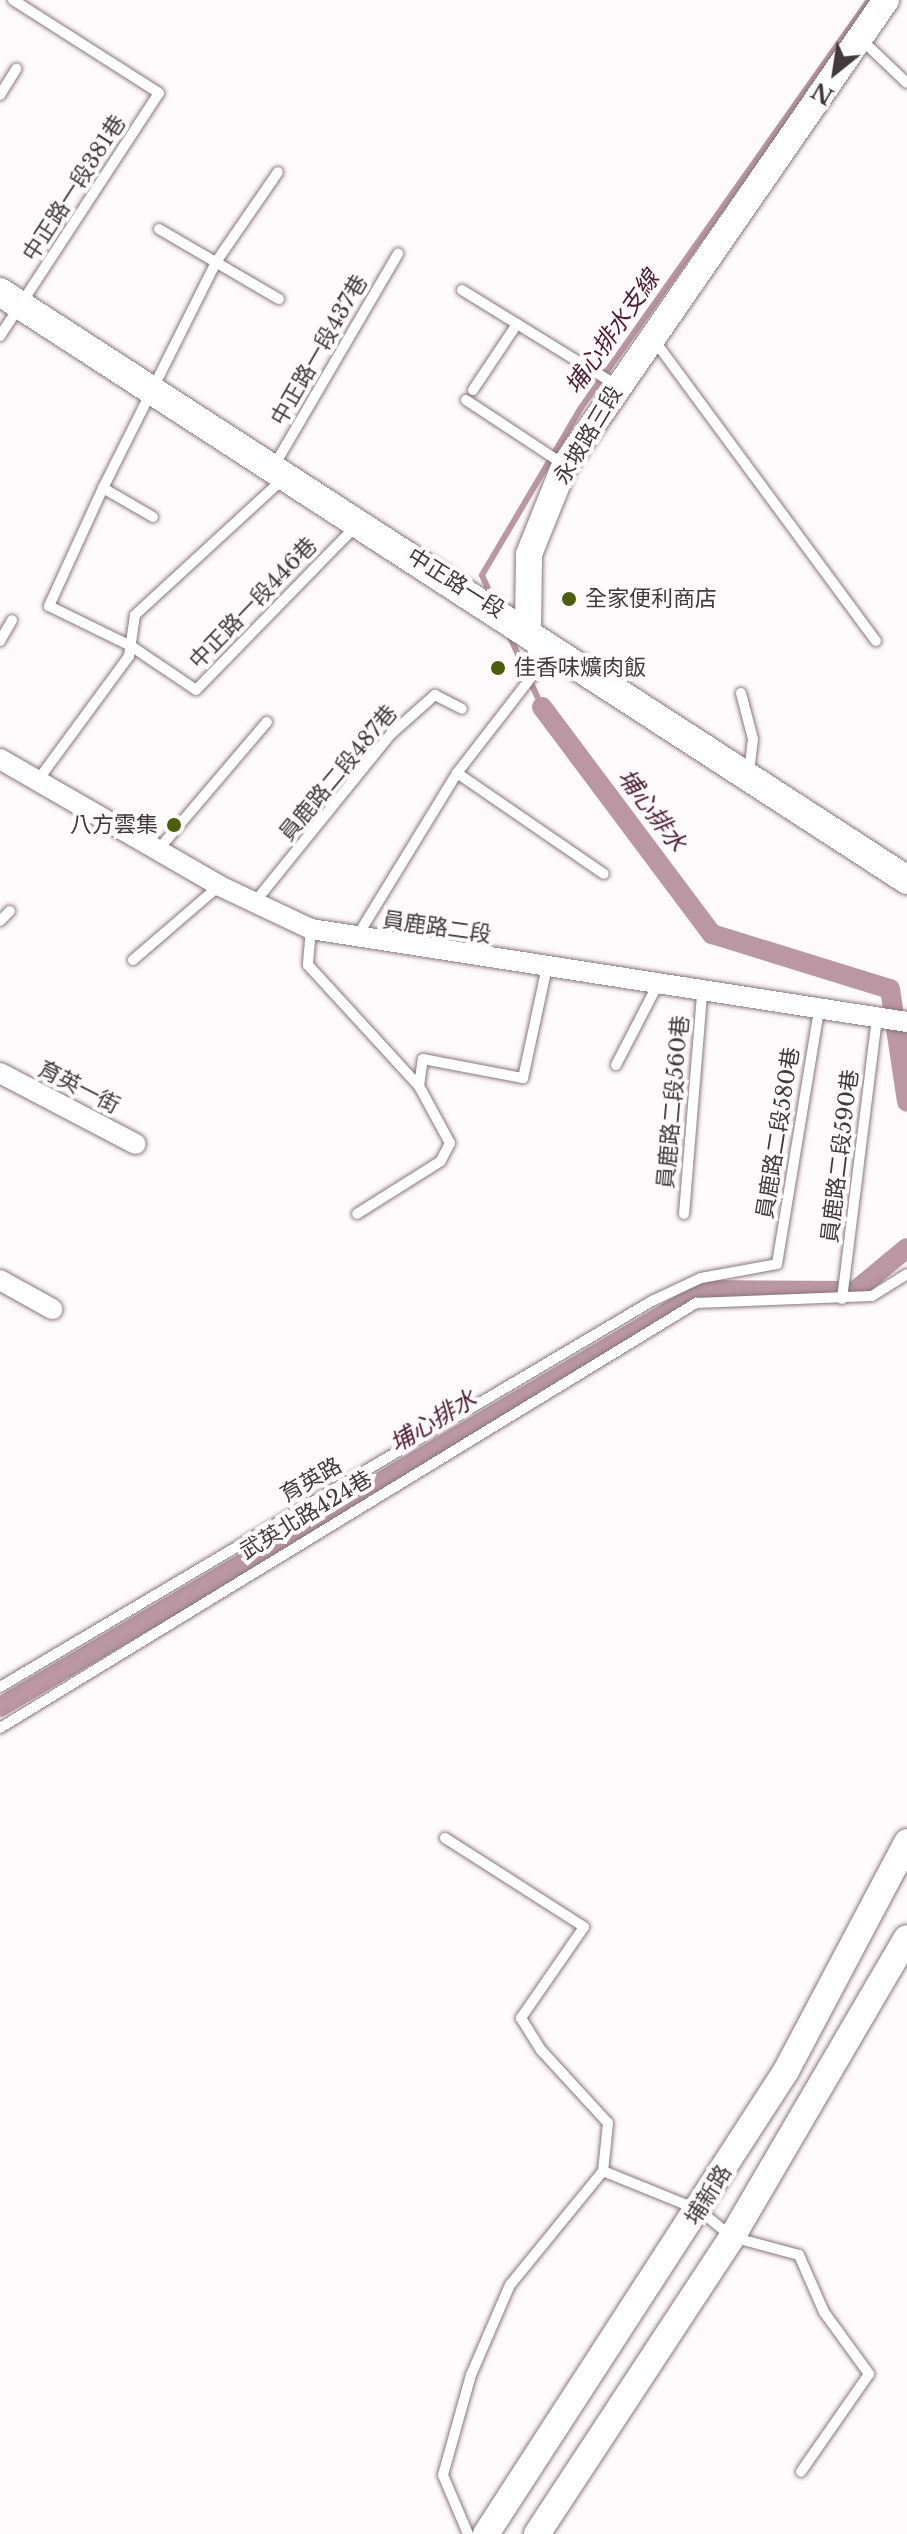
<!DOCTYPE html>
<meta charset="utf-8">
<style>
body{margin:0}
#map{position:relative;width:907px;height:2534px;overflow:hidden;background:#fffafc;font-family:"Libre Baskerville","Noto Sans TC",serif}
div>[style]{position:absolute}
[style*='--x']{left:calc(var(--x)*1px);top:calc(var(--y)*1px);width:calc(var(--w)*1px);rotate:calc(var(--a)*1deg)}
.stream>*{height:6px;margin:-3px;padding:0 3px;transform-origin:3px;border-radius:3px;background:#ba97a3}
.canal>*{height:20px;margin:-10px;padding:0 10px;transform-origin:10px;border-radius:10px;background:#ba97a3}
.roads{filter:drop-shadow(0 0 2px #89767c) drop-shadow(0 0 2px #89767c)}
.service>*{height:10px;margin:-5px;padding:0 5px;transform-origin:5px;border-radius:5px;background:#fff}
.minor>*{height:20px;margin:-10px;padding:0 10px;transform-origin:10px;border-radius:10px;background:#fff}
.tertiary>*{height:26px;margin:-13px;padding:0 13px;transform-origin:13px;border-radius:13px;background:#fff}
.secondary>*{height:28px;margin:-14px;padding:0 14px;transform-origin:14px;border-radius:14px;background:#fff}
.dots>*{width:22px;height:22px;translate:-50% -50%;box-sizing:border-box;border:4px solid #fffafc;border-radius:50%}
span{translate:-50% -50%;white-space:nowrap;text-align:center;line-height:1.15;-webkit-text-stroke:8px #fffafc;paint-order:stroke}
.street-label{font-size:22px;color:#41393b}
.poi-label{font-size:22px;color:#41393b}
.left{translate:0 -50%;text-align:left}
.right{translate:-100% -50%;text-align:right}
.water-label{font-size:24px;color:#4d1d31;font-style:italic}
.north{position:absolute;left:795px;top:32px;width:80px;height:80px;-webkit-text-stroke:6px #fffafc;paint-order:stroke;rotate:210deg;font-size:22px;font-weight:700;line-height:32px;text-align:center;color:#41393b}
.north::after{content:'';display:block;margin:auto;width:28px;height:36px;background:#41393b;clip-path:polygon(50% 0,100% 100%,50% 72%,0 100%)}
</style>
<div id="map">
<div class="stream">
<i style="--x:493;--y:599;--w:26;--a:-115"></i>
<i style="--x:482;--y:575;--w:193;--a:-59.4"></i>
<i style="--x:580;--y:409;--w:501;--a:-54.75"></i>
<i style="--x:509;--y:635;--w:79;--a:65.4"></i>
</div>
<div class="canal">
<i style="--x:542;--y:707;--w:284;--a:53.2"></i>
<i style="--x:712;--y:934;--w:186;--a:17.2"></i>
<i style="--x:890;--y:989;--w:114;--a:81.4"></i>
<i style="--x:0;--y:1707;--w:819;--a:-30.6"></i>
<i style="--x:705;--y:1290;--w:150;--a:0.4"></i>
<i style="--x:855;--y:1291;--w:67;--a:-39.6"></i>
</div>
<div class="roads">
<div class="service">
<i style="--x:862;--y:40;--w:62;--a:43.7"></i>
<i style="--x:0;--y:95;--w:31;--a:-58"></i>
<i style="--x:159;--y:229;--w:139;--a:30.3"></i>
<i style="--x:462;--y:290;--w:183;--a:31.6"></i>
<i style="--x:0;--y:336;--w:290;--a:-56.8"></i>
<i style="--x:159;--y:93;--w:173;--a:-147.5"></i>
<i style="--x:654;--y:340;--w:374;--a:53.6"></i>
<i style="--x:473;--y:390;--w:79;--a:-56.3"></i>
<i style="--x:466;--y:400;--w:116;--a:33.4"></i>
<i style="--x:274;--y:466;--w:246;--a:-59.7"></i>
<i style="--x:103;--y:488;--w:253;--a:-63.4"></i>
<i style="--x:216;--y:262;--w:109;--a:-55.4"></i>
<i style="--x:153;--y:517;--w:58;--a:-149.9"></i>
<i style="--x:103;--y:488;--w:130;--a:114.6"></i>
<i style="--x:49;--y:606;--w:91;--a:26"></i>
<i style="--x:131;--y:646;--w:78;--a:34.1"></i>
<i style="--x:196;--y:690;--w:229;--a:-45.7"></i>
<i style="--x:0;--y:641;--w:24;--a:-60"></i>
<i style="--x:741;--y:693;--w:48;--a:75.4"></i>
<i style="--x:753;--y:739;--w:34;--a:97"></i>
<i style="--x:457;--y:773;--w:178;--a:34.5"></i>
<i style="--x:38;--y:780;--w:154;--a:-53.7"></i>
<i style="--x:129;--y:656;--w:41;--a:-81.7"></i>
<i style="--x:135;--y:615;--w:200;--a:-42.6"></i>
<i style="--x:158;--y:850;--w:168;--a:-49.6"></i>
<i style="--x:254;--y:903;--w:218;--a:-51"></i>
<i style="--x:391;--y:734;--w:59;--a:-41.6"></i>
<i style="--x:435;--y:695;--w:30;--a:27"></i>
<i style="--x:0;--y:921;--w:14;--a:-45"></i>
<i style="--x:311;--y:929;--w:36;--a:95"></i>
<i style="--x:308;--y:965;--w:164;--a:47.5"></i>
<i style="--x:419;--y:1086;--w:65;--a:61.5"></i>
<i style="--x:450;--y:1143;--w:20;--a:117"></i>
<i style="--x:441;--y:1161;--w:99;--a:147.8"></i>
<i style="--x:356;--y:938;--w:193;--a:-58.5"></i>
<i style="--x:457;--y:773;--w:130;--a:-52.2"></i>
<i style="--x:537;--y:670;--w:29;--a:-102"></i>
<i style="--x:133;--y:960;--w:113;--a:-40.7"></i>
<i style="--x:616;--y:1065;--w:89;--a:-62.6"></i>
<i style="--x:419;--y:1086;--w:27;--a:-82"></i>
<i style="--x:423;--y:1059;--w:102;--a:10.8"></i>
<i style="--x:523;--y:1078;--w:114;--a:-77.8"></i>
<i style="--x:684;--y:1214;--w:221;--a:-85.3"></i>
<i style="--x:842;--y:1299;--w:283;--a:-82.9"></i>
<i style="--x:0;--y:1687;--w:758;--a:-30.63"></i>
<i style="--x:652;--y:1301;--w:54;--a:-25.1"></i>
<i style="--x:701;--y:1278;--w:77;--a:-10.4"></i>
<i style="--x:777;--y:1264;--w:258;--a:-80.6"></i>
<i style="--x:0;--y:1728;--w:816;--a:-31.41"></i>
<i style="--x:696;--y:1303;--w:176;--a:-2.3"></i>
<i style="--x:872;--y:1296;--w:41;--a:-32.2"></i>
<i style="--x:445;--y:1838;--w:165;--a:32.6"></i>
<i style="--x:584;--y:1927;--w:111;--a:124.7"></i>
<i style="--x:521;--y:2018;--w:38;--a:58"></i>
<i style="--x:541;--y:2050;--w:99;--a:47.5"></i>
<i style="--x:608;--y:2123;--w:48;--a:95.9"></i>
<i style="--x:468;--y:2534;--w:64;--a:-113"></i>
<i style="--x:443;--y:2475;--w:104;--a:-74.4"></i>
<i style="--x:471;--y:2375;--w:98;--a:-66.6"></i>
<i style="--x:510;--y:2285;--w:147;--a:-50.8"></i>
<i style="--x:603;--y:2171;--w:104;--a:22.1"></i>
<i style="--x:699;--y:2210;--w:43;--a:39.3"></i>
<i style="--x:732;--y:2237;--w:69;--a:15"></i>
<i style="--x:799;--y:2255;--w:62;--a:66.3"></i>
<i style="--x:824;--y:2312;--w:77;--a:54"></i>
<i style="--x:869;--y:2374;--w:119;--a:124.8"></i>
</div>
<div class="minor">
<i style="--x:0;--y:759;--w:254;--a:30"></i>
<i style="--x:220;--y:886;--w:101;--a:25.3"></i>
<i style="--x:311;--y:929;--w:603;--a:8.87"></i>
<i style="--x:0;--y:1073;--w:153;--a:27.6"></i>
<i style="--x:0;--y:1280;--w:60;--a:29.1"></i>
</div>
<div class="tertiary">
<i style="--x:528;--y:629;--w:75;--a:-89.2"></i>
<i style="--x:529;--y:554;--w:96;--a:-68"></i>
<i style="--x:565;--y:465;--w:565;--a:-55.38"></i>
<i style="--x:486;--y:2534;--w:552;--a:-57.06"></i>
<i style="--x:786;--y:2071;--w:259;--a:-62.1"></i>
<i style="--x:537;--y:2534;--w:355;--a:-56.7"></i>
<i style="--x:732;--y:2237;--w:346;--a:-59.7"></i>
</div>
<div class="secondary">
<i style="--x:0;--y:292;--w:1081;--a:32.95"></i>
</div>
</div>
<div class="dots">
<i style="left:569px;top:599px;background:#4a5f08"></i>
<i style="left:498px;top:668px;background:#4a5f08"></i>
<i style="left:174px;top:825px;background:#4a5f08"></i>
</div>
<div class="street-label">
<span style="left:74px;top:188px;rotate:-57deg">中正路一段381巷</span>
<span style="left:319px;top:350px;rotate:-60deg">中正路一段437巷</span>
<span style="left:588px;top:435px;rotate:-59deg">永坡路三段</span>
<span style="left:456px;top:583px;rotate:32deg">中正路一段</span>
<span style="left:253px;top:603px;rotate:-46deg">中正路一段446巷</span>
<span style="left:338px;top:773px;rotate:-50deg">員鹿路二段487巷</span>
<span style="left:437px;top:927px;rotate:8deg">員鹿路二段</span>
<span style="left:79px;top:1087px;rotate:27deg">育英一街</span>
<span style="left:673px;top:1102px;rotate:-85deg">員鹿路二段560巷</span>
<span style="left:778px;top:1133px;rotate:-81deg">員鹿路二段580巷</span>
<span style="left:840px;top:1156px;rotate:-83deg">員鹿路二段590巷</span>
<span style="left:311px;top:1480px;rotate:-30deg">育英路</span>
<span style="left:306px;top:1515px;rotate:-31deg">武英北路424巷</span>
<span style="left:708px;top:2195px;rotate:-58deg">埔新路</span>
</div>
<div class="poi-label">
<span class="left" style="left:585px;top:599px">全家便利商店</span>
<span class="left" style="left:514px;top:668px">佳香味爌肉飯</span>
<span class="right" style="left:158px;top:825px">八方雲集</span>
</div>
<div class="water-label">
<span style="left:612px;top:332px;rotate:-55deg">埔心排水支線</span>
<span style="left:652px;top:810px;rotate:53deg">埔心排水</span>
<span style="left:433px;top:1421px;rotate:-31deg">埔心排水</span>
</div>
<div class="north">N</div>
</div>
